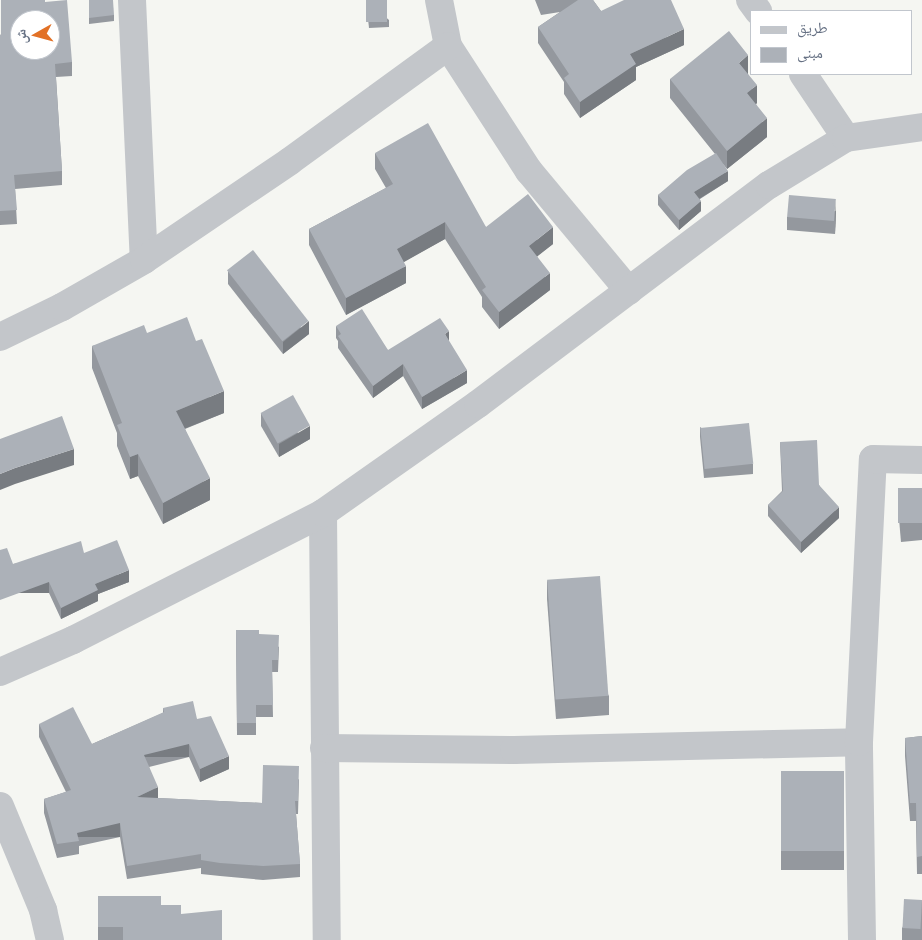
<!DOCTYPE html>
<meta charset="utf-8">
<style>
body{margin:0}
#map{position:relative;width:922px;height:940px;overflow:hidden;background:#f5f6f2;font-family:Montserrat,"Noto Naskh Arabic",sans-serif}
div>[style]{position:absolute}
[style*='--x']{left:calc(var(--x)*1px);top:calc(var(--y)*1px);width:calc(var(--w)*1px);rotate:calc(var(--a)*1deg)}
.minor>*{height:28px;margin:-14px;padding:0 14px;transform-origin:14px;border-radius:14px;background:#c3c6ca}
.wall>*{inset:0;background:#94989e;transform-origin:0 0}
.shaded-wall>*{inset:0;background:#787c81;transform-origin:0 0}
.building>*{inset:0;background:#acb1b8;transform-origin:0 0}
span{translate:-50% -50%;white-space:nowrap;text-align:center;line-height:1.15;-webkit-text-stroke:5px #fff;paint-order:stroke}
.legend{position:absolute;left:750px;top:10px;width:162px;height:65px;box-sizing:border-box;background:#fff;border:1px solid #c1c6cd;margin:0;padding:6px 9px;list-style:none;font-size:15px;color:#657083}
.legend li{display:flex;align-items:center;gap:10px;height:25px}
.legend b{width:25px;border:1px solid #c1c6cd}
.north{position:absolute;left:10px;top:10px;width:50px;height:50px;box-sizing:border-box;background:#fff;border:1px solid #c1c6cd;border-radius:50%;rotate:263deg;font-size:14px;font-weight:700;line-height:20px;text-align:center;color:#657083}
.north::after{content:'';display:block;margin:auto;width:18px;height:22px;background:#e27126;clip-path:polygon(50% 0,100% 100%,50% 72%,0 100%)}
</style>
<div id="map">
<div class="minor">
<i style="--x:132;--y:0;--w:260;--a:87.4"></i>
<i style="--x:439;--y:0;--w:47;--a:78.9"></i>
<i style="--x:448;--y:46;--w:149;--a:57.1"></i>
<i style="--x:529;--y:171;--w:156;--a:50.2"></i>
<i style="--x:750;--y:0;--w:14;--a:54"></i>
<i style="--x:803;--y:74;--w:77;--a:56.1"></i>
<i style="--x:0;--y:337;--w:69;--a:-25.8"></i>
<i style="--x:62;--y:307;--w:95;--a:-29.8"></i>
<i style="--x:144;--y:260;--w:176;--a:-34.1"></i>
<i style="--x:290;--y:161;--w:195;--a:-36"></i>
<i style="--x:323;--y:513;--w:427;--a:89.5"></i>
<i style="--x:0;--y:672;--w:80;--a:-23.7"></i>
<i style="--x:73;--y:640;--w:280;--a:-26.9"></i>
<i style="--x:323;--y:513;--w:189;--a:-35.1"></i>
<i style="--x:478;--y:404;--w:364;--a:-37"></i>
<i style="--x:769;--y:185;--w:90;--a:-31.4"></i>
<i style="--x:846;--y:138;--w:77;--a:-8.2"></i>
<i style="--x:324;--y:748;--w:190;--a:0.6"></i>
<i style="--x:514;--y:750;--w:345;--a:-1.3"></i>
<i style="--x:0;--y:806;--w:113;--a:67.5"></i>
<i style="--x:43;--y:910;--w:31;--a:77"></i>
<i style="--x:862;--y:940;--w:198;--a:-90.9"></i>
<i style="--x:859;--y:742;--w:283;--a:-87.2"></i>
<i style="--x:873;--y:459;--w:49;--a:1.2"></i>
</div>
<div class="wall">
<i style="clip-path:polygon(89px 0,114px 15px,114px 21px,89px 24px)"></i>
<i style="clip-path:polygon(366px 0,389px 20px,389px 27px,369px 28px)"></i>
<i style="clip-path:polygon(535px 0,593px 0,601px 11px,684px 45px,636px 67px,636px 80px,580px 118px,564px 94px,564px 82px,538px 43px,538px 27px,560px 12px,541px 15px)"></i>
<i style="clip-path:polygon(45px 2px,72px 62px,72px 76px,56px 77px,62px 171px,62px 185px,15px 189px,17px 224px,0 225px,0 35px)"></i>
<i style="clip-path:polygon(748px 74px,757px 103px,756px 104px,767px 137px,727px 169px,723px 164px,728px 181px,700px 199px,701px 211px,679px 230px,658px 205px,658px 195px,715px 154px,670px 98px,670px 79px)"></i>
<i style="clip-path:polygon(375px 153px,486px 227px,553px 244px,537px 256px,550px 290px,499px 329px,482px 307px,482px 297px,445px 239px,403px 262px,406px 283px,346px 315px,309px 245px,309px 229px,386px 188px,375px 169px)"></i>
<i style="clip-path:polygon(836px 211px,835px 234px,787px 230px,787px 217px)"></i>
<i style="clip-path:polygon(228px 271px,309px 334px,283px 354px,228px 284px)"></i>
<i style="clip-path:polygon(336px 326px,388px 350px,467px 383px,422px 409px,403px 376px,373px 398px,338px 348px,338px 341px,336px 338px)"></i>
<i style="clip-path:polygon(147px 333px,224px 413px,185px 429px,210px 500px,163px 524px,138px 476px,130px 479px,117px 446px,117px 433px,92px 368px,92px 346px)"></i>
<i style="clip-path:polygon(261px 413px,310px 439px,279px 457px,261px 426px)"></i>
<i style="clip-path:polygon(700px 427px,753px 464px,753px 474px,704px 478px,700px 437px)"></i>
<i style="clip-path:polygon(780px 442px,819px 485px,839px 518px,801px 553px,768px 516px,768px 505px,782px 491px)"></i>
<i style="clip-path:polygon(922px 488px,922px 540px,901px 542px,898px 507px,898px 490px)"></i>
<i style="clip-path:polygon(84px 553px,129px 582px,98px 594px,98px 601px,61px 619px,49px 593px,13px 564px)"></i>
<i style="clip-path:polygon(547px 580px,609px 696px,609px 715px,556px 719px,547px 599px)"></i>
<i style="clip-path:polygon(236px 630px,259px 634px,279px 647px,278px 672px,272px 672px,273px 717px,256px 717px,256px 735px,237px 735px)"></i>
<i style="clip-path:polygon(163px 708px,197px 719px,229px 769px,200px 782px,189px 757px,149px 767px,158px 798px,262px 803px,299px 779px,298px 814px,296px 814px,300px 864px,300px 877px,263px 880px,220px 876px,201px 874px,201px 868px,127px 879px,120px 837px,79px 846px,79px 854px,57px 858px,44px 813px,44px 799px,66px 792px,39px 737px,39px 724px,92px 744px,163px 713px)"></i>
<i style="clip-path:polygon(922px 736px,922px 874px,917px 874px,916px 821px,910px 821px,905px 756px,905px 738px)"></i>
<i style="left:781px;top:771px;width:63px;height:99px"></i>
<i style="clip-path:polygon(98px 896px,161px 905px,181px 914px,222px 940px,98px 940px)"></i>
<i style="clip-path:polygon(922px 900px,922px 940px,902px 940px,902px 928px)"></i>
</div>
<div class="shaded-wall">
<i style="clip-path:polygon(684px 29px,684px 45px,636px 67px,636px 80px,580px 118px,580px 102px,630px 54px)"></i>
<i style="clip-path:polygon(748px 55px,748px 74px,739px 82px,739px 63px)"></i>
<i style="clip-path:polygon(757px 85px,757px 103px,747px 112px,747px 93px)"></i>
<i style="clip-path:polygon(767px 118px,767px 137px,727px 169px,727px 151px)"></i>
<i style="clip-path:polygon(728px 171px,728px 181px,694px 202px,694px 192px)"></i>
<i style="clip-path:polygon(836px 199px,836px 211px,835px 234px,835px 221px)"></i>
<i style="clip-path:polygon(701px 201px,701px 211px,679px 230px,679px 220px)"></i>
<i style="clip-path:polygon(445px 222px,445px 239px,397px 266px,397px 249px)"></i>
<i style="clip-path:polygon(553px 227px,553px 244px,529px 263px,529px 246px)"></i>
<i style="clip-path:polygon(406px 266px,406px 283px,346px 315px,346px 298px)"></i>
<i style="clip-path:polygon(550px 273px,550px 290px,499px 329px,499px 312px)"></i>
<i style="clip-path:polygon(309px 321px,309px 334px,283px 354px,283px 342px)"></i>
<i style="clip-path:polygon(449px 331px,449px 343px,445px 334px)"></i>
<i style="clip-path:polygon(403px 364px,403px 376px,373px 398px,373px 386px)"></i>
<i style="clip-path:polygon(467px 370px,467px 383px,422px 409px,422px 397px)"></i>
<i style="clip-path:polygon(224px 391px,224px 413px,176px 432px,176px 411px)"></i>
<i style="clip-path:polygon(310px 426px,310px 439px,279px 457px,279px 444px)"></i>
<i style="clip-path:polygon(74px 449px,74px 465px,15px 484px,0 490px,0 474px,15px 468px)"></i>
<i style="clip-path:polygon(138px 454px,138px 476px,130px 479px,130px 457px)"></i>
<i style="clip-path:polygon(210px 478px,210px 500px,163px 524px,163px 503px)"></i>
<i style="clip-path:polygon(839px 507px,839px 518px,801px 553px,801px 542px)"></i>
<i style="clip-path:polygon(129px 570px,129px 582px,98px 594px,98px 601px,61px 619px,61px 608px,95px 584px)"></i>
<i style="left:49px;top:582px;width:11px;height:52px;rotate:90deg"></i>
<i style="left:189px;top:744px;width:13px;height:46px;rotate:90deg"></i>
<i style="clip-path:polygon(229px 756px,229px 769px,200px 782px,200px 769px)"></i>
<i style="clip-path:polygon(158px 787px,158px 801px,137px 797px)"></i>
<i style="left:120px;top:823px;width:14px;height:44px;rotate:90deg"></i>
</div>
<div class="building">
<i style="clip-path:polygon(evenodd,1px 0,45px 0,45px 2px,67px 0,72px 62px,55px 64px,62px 171px,14px 175px,17px 210px,0 211px,0 35px,1px 35px,1px 0,20px 20px,50px 20px,50px 50px,20px 50px,20px 20px)"></i>
<i style="clip-path:polygon(89px 0,113px 0,114px 15px,89px 18px)"></i>
<i style="left:366px;top:0;width:21px;height:22px"></i>
<i style="clip-path:polygon(578px 0,593px 0,601px 11px,624px 0,671px 0,684px 29px,630px 54px,636px 64px,580px 102px,564px 78px,569px 74px,538px 27px)"></i>
<i style="clip-path:polygon(729px 31px,748px 55px,739px 63px,757px 85px,747px 93px,767px 118px,727px 151px,670px 79px)"></i>
<i style="clip-path:polygon(428px 123px,486px 227px,528px 194px,553px 227px,529px 246px,550px 273px,499px 312px,482px 290px,486px 287px,445px 222px,397px 249px,406px 266px,346px 298px,309px 229px,393px 184px,375px 153px)"></i>
<i style="clip-path:polygon(716px 153px,728px 171px,694px 192px,701px 201px,679px 220px,658px 195px,687px 170px)"></i>
<i style="left:789px;top:195px;width:47px;height:22px;rotate:5deg"></i>
<i style="left:253px;top:250px;width:90px;height:33px;rotate:52deg"></i>
<i style="clip-path:polygon(362px 309px,388px 350px,440px 318px,449px 331px,445px 334px,467px 370px,422px 397px,403px 364px,373px 386px,338px 336px,341px 334px,336px 326px)"></i>
<i style="clip-path:polygon(187px 317px,196px 341px,202px 339px,224px 391px,176px 411px,210px 478px,163px 503px,138px 454px,130px 457px,117px 425px,122px 423px,92px 346px,144px 325px,147px 333px)"></i>
<i style="left:293px;top:395px;width:35px;height:37px;rotate:61deg"></i>
<i style="clip-path:polygon(62px 416px,74px 449px,15px 468px,0 474px,0 439px)"></i>
<i style="left:749px;top:423px;width:41px;height:49px;rotate:84deg"></i>
<i style="clip-path:polygon(817px 440px,819px 485px,839px 507px,801px 542px,768px 505px,783px 491px,780px 442px)"></i>
<i style="left:922px;top:488px;width:35px;height:24px;rotate:90deg"></i>
<i style="clip-path:polygon(117px 540px,129px 570px,95px 584px,98px 590px,61px 608px,49px 582px,0 600px,0 550px,7px 548px,13px 564px,81px 541px,84px 553px)"></i>
<i style="left:600px;top:576px;width:120px;height:53px;rotate:86deg"></i>
<i style="clip-path:polygon(236px 630px,259px 630px,259px 634px,279px 635px,278px 660px,272px 660px,273px 705px,256px 705px,256px 723px,237px 723px)"></i>
<i style="clip-path:polygon(193px 701px,197px 719px,211px 716px,229px 756px,200px 769px,189px 744px,144px 755px,158px 787px,137px 797px,262px 803px,263px 765px,299px 766px,298px 801px,295px 801px,300px 864px,263px 866px,220px 863px,201px 860px,201px 854px,127px 866px,120px 823px,77px 833px,79px 841px,57px 844px,44px 799px,71px 790px,39px 724px,73px 707px,92px 744px,164px 712px,163px 708px)"></i>
<i style="clip-path:polygon(922px 736px,922px 856px,917px 857px,916px 803px,910px 803px,905px 738px)"></i>
<i style="left:781px;top:771px;width:63px;height:80px"></i>
<i style="clip-path:polygon(98px 896px,161px 896px,161px 905px,181px 905px,181px 914px,222px 910px,222px 940px,123px 940px,123px 927px,98px 927px)"></i>
<i style="left:904px;top:899px;width:18px;height:29px;rotate:3deg"></i>
</div>
<ul class="legend">
<li><b style="height:6px;background:#c3c6ca"></b>طريق</li>
<li><b style="height:14px;background:#acb1b8"></b>مبنى</li>
</ul>
<div class="north">ش</div>
</div>
